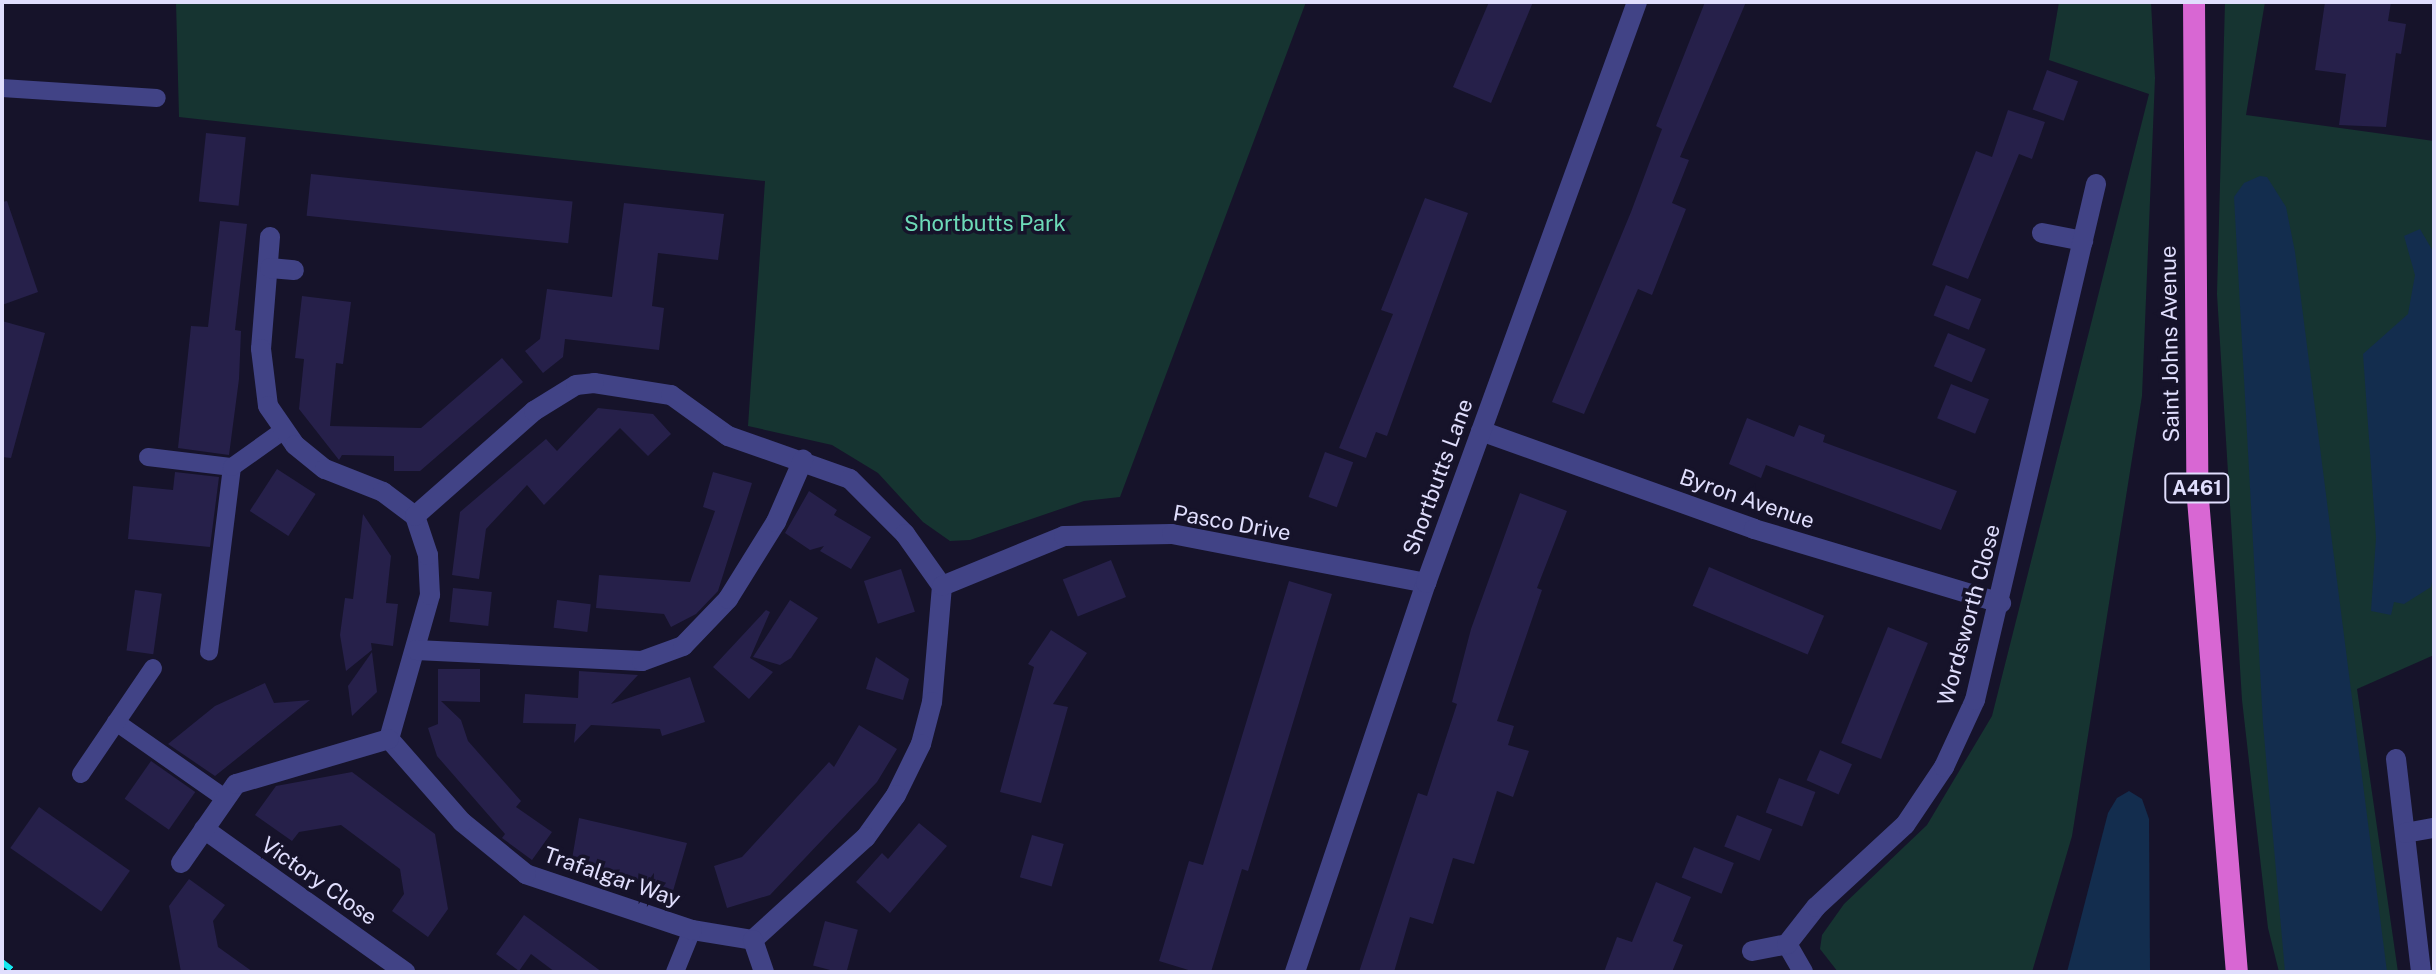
<!DOCTYPE html>
<style>
body{margin:0}
#map{position:relative;width:2436px;height:974px;overflow:hidden;background:#16132a;font-family:"Public Sans",sans-serif}
div>[style]{position:absolute}
[style*='--x']{left:calc(var(--x)*1px);top:calc(var(--y)*1px);width:calc(var(--w)*1px);rotate:calc(var(--a)*1deg)}
.green>*{inset:0;background:#163431}
.water>*{inset:0;background:#132d4e}
.building>*{inset:0;background:#26204a;transform-origin:0 0}
.service>*{height:18px;margin:-9px;padding:0 9px;transform-origin:9px;border-radius:9px;background:#414386}
.minor>*{height:20px;margin:-10px;padding:0 10px;transform-origin:10px;border-radius:10px;background:#414386}
.trunk>*{height:22px;margin:-11px;padding:0 11px;transform-origin:11px;border-radius:11px;background:#d867d3}
.rail>*{height:6px;margin-top:-3px;transform-origin:0;background:repeating-linear-gradient(90deg,#17e8f0 0 12px,transparent 0 22px)}
span{translate:-50% -50%;white-space:nowrap;text-align:center;line-height:1.15;-webkit-text-stroke:7px #16132a;paint-order:stroke}
.shield-label span{padding:2px 6px;background:#16132a;border:2px solid;border-radius:6px;-webkit-text-stroke-width:0}
.shield-label{font-size:20px;color:#e0defd;font-weight:700}
.park-label{font-size:22px;color:#6ddab8}
.street-label{font-size:22px;color:#e0defd}
.frame{position:absolute;inset:0;border:4px solid #e0defd;pointer-events:none}
</style>
<div id="map">
<div class="green">
<i style="clip-path:polygon(176px 2px,1306px 2px,1120px 497px,1084px 501px,970px 540px,950px 541px,923px 522px,878px 473px,832px 445px,748px 426px,765px 181px,179px 117px)"></i>
<i style="clip-path:polygon(2059px 2px,2151px 2px,2155px 78px,2142px 396px,2072px 836px,2032px 972px,1838px 972px,1820px 949px,1822px 935px,1844px 904px,1927px 825px,1992px 716px,2149px 94px,2049px 60px)"></i>
<i style="clip-path:polygon(2225px 2px,2265px 2px,2246px 115px,2434px 141px,2434px 655px,2357px 689px,2398px 972px,2279px 972px,2268px 928px,2242px 700px,2217px 294px)"></i>
</div>
<div class="water">
<i style="clip-path:polygon(2260px 176px,2267px 177px,2286px 207px,2295px 252px,2387px 972px,2285px 972px,2263px 724px,2234px 197px,2244px 183px)"></i>
<i style="clip-path:polygon(2420px 229px,2434px 253px,2434px 572px,2431px 587px,2404px 604px,2394px 602px,2391px 615px,2371px 611px,2376px 538px,2363px 354px,2408px 314px,2415px 275px,2404px 236px)"></i>
<i style="clip-path:polygon(2129px 791px,2142px 799px,2149px 819px,2150px 972px,2067px 972px,2108px 813px,2117px 798px)"></i>
</div>
<div class="building">
<i style="clip-path:polygon(1489px 2px,1533px 2px,1491px 103px,1453px 87px)"></i>
<i style="clip-path:polygon(1705px 2px,1746px 2px,1680px 157px,1689px 160px,1672px 203px,1686px 209px,1652px 295px,1638px 289px,1584px 414px,1552px 402px,1631px 212px,1662px 129px,1656px 126px)"></i>
<i style="clip-path:polygon(2325px 2px,2391px 2px,2388px 21px,2406px 24px,2401px 54px,2396px 53px,2386px 127px,2339px 125px,2346px 74px,2315px 70px)"></i>
<i style="left:2047px;top:70px;width:33px;height:42px;rotate:20deg"></i>
<i style="clip-path:polygon(2008px 110px,2045px 122px,2032px 159px,2019px 154px,1968px 279px,1932px 265px,1976px 151px,1992px 157px)"></i>
<i style="left:206px;top:133px;width:40px;height:69px;rotate:6deg"></i>
<i style="left:311px;top:174px;width:263px;height:42px;rotate:6deg"></i>
<i style="clip-path:polygon(1425px 198px,1468px 213px,1387px 436px,1376px 432px,1366px 458px,1339px 448px,1393px 314px,1381px 310px)"></i>
<i style="clip-path:polygon(7px 201px,38px 292px,2px 305px,2px 202px)"></i>
<i style="clip-path:polygon(624px 203px,724px 214px,718px 260px,658px 253px,652px 306px,664px 308px,659px 350px,565px 339px,563px 357px,543px 373px,525px 351px,540px 339px,547px 289px,612px 297px)"></i>
<i style="clip-path:polygon(220px 221px,247px 224px,235px 330px,241px 331px,239px 379px,229px 455px,178px 448px,191px 326px,208px 327px)"></i>
<i style="left:1946px;top:285px;width:38px;height:33px;rotate:22deg"></i>
<i style="clip-path:polygon(302px 296px,351px 302px,343px 364px,336px 363px,330px 426px,421px 428px,502px 358px,523px 382px,420px 471px,394px 471px,394px 456px,342px 455px,339px 460px,299px 409px,304px 359px,295px 358px)"></i>
<i style="clip-path:polygon(2px 321px,45px 333px,11px 458px,2px 457px)"></i>
<i style="left:1948px;top:333px;width:41px;height:36px;rotate:23deg"></i>
<i style="left:1951px;top:384px;width:41px;height:37px;rotate:22deg"></i>
<i style="clip-path:polygon(598px 408px,653px 414px,671px 434px,648px 456px,620px 428px,544px 505px,527px 485px,486px 529px,479px 579px,452px 575px,460px 512px,546px 439px,557px 451px)"></i>
<i style="clip-path:polygon(1747px 418px,1794px 437px,1799px 425px,1825px 435px,1823px 442px,1957px 491px,1941px 530px,1766px 465px,1761px 478px,1729px 464px)"></i>
<i style="left:1325px;top:452px;width:30px;height:48px;rotate:20deg"></i>
<i style="left:277px;top:469px;width:46px;height:50px;rotate:33deg"></i>
<i style="clip-path:polygon(175px 472px,219px 477px,210px 547px,128px 539px,133px 486px,173px 490px)"></i>
<i style="clip-path:polygon(713px 472px,752px 483px,718px 591px,696px 614px,671px 627px,664px 614px,596px 608px,599px 575px,690px 582px,715px 511px,703px 507px)"></i>
<i style="clip-path:polygon(809px 491px,837px 510px,834px 515px,871px 537px,851px 569px,820px 551px,824px 546px,810px 550px,785px 533px)"></i>
<i style="clip-path:polygon(1520px 493px,1567px 511px,1537px 588px,1542px 590px,1497px 721px,1514px 726px,1508px 745px,1529px 751px,1513px 797px,1497px 791px,1474px 864px,1453px 858px,1433px 924px,1410px 917px,1394px 972px,1359px 972px,1418px 793px,1427px 796px,1457px 704px,1452px 702px,1471px 629px)"></i>
<i style="clip-path:polygon(363px 514px,391px 556px,386px 603px,398px 604px,393px 646px,371px 643px,372px 650px,346px 671px,340px 635px,345px 598px,353px 599px)"></i>
<i style="left:1111px;top:560px;width:40px;height:52px;rotate:68deg"></i>
<i style="left:1709px;top:567px;width:125px;height:42px;rotate:23deg"></i>
<i style="left:901px;top:569px;width:45px;height:39px;rotate:72deg"></i>
<i style="clip-path:polygon(1289px 581px,1332px 594px,1248px 871px,1242px 869px,1211px 972px,1195px 972px,1159px 961px,1189px 861px,1203px 865px)"></i>
<i style="left:453px;top:588px;width:39px;height:34px;rotate:6deg"></i>
<i style="left:135px;top:590px;width:27px;height:61px;rotate:8deg"></i>
<i style="left:557px;top:600px;width:34px;height:28px;rotate:7deg"></i>
<i style="clip-path:polygon(790px 600px,818px 618px,791px 658px,780px 665px,753px 657px)"></i>
<i style="clip-path:polygon(766px 610px,770px 612px,750px 658px,773px 672px,749px 699px,713px 667px)"></i>
<i style="left:1888px;top:627px;width:43px;height:125px;rotate:22deg"></i>
<i style="clip-path:polygon(1051px 630px,1087px 653px,1053px 704px,1068px 707px,1041px 803px,1000px 792px,1034px 667px,1028px 664px)"></i>
<i style="clip-path:polygon(372px 652px,377px 692px,352px 716px,348px 686px)"></i>
<i style="clip-path:polygon(876px 657px,909px 679px,903px 700px,866px 689px)"></i>
<i style="clip-path:polygon(438px 669px,480px 669px,480px 702px,441px 701px,461px 720px,468px 741px,521px 801px,516px 807px,552px 832px,532px 860px,502px 838px,505px 834px,437px 756px,428px 728px,438px 724px)"></i>
<i style="clip-path:polygon(579px 671px,638px 675px,611px 704px,690px 677px,705px 722px,662px 736px,660px 729px,591px 725px,574px 743px,576px 724px,523px 723px,525px 694px,578px 698px)"></i>
<i style="clip-path:polygon(265px 683px,274px 703px,310px 700px,215px 776px,168px 744px,215px 706px)"></i>
<i style="clip-path:polygon(859px 725px,897px 749px,877px 782px,770px 895px,727px 908px,714px 866px,742px 857px,829px 762px,834px 767px)"></i>
<i style="left:1820px;top:750px;width:35px;height:33px;rotate:24deg"></i>
<i style="left:151px;top:761px;width:54px;height:46px;rotate:35deg"></i>
<i style="clip-path:polygon(352px 772px,435px 834px,448px 909px,428px 937px,392px 911px,404px 894px,400px 869px,341px 825px,299px 832px,292px 841px,255px 815px,276px 786px)"></i>
<i style="left:1779px;top:778px;width:39px;height:37px;rotate:21deg"></i>
<i style="left:39px;top:807px;width:111px;height:50px;rotate:35deg"></i>
<i style="left:1737px;top:815px;width:38px;height:34px;rotate:22deg"></i>
<i style="clip-path:polygon(579px 818px,687px 843px,673px 891px,611px 874px,610px 879px,570px 871px)"></i>
<i style="clip-path:polygon(919px 823px,947px 846px,890px 913px,856px 882px,882px 853px,888px 859px)"></i>
<i style="left:1032px;top:835px;width:33px;height:44px;rotate:16deg"></i>
<i style="left:1694px;top:847px;width:43px;height:33px;rotate:22deg"></i>
<i style="clip-path:polygon(189px 879px,225px 905px,213px 921px,218px 947px,253px 972px,181px 972px,169px 906px)"></i>
<i style="clip-path:polygon(1656px 882px,1691px 897px,1673px 941px,1683px 945px,1672px 972px,1604px 972px,1617px 937px,1632px 942px)"></i>
<i style="clip-path:polygon(524px 915px,602px 972px,555px 972px,531px 954px,519px 971px,496px 954px)"></i>
<i style="left:825px;top:921px;width:34px;height:46px;rotate:15deg"></i>
</div>
<div class="service">
<i style="--x:2;--y:88;--w:155;--a:3.7"></i>
<i style="--x:148;--y:457;--w:85;--a:6.8"></i>
<i style="--x:232;--y:467;--w:186;--a:97.1"></i>
<i style="--x:232;--y:467;--w:64;--a:-35.4"></i>
<i style="--x:116;--y:722;--w:134;--a:35"></i>
<i style="--x:81;--y:774;--w:128;--a:-55.8"></i>
<i style="--x:675;--y:972;--w:45;--a:-68"></i>
</div>
<div class="minor">
<i style="--x:2042;--y:233;--w:42;--a:11"></i>
<i style="--x:270;--y:237;--w:112;--a:94.6"></i>
<i style="--x:261;--y:349;--w:57;--a:83"></i>
<i style="--x:268;--y:406;--w:47;--a:55.3"></i>
<i style="--x:295;--y:445;--w:38;--a:39"></i>
<i style="--x:325;--y:469;--w:62;--a:21.6"></i>
<i style="--x:383;--y:492;--w:40;--a:37"></i>
<i style="--x:270;--y:268;--w:24;--a:5"></i>
<i style="--x:594;--y:383;--w:78;--a:8.9"></i>
<i style="--x:671;--y:395;--w:70;--a:35.7"></i>
<i style="--x:728;--y:436;--w:129;--a:19.4"></i>
<i style="--x:850;--y:479;--w:78;--a:45"></i>
<i style="--x:905;--y:534;--w:64;--a:54.6"></i>
<i style="--x:942;--y:586;--w:116;--a:94.9"></i>
<i style="--x:932;--y:702;--w:43;--a:104.7"></i>
<i style="--x:921;--y:744;--w:57;--a:116.1"></i>
<i style="--x:896;--y:795;--w:52;--a:125.5"></i>
<i style="--x:866;--y:837;--w:153;--a:137.7"></i>
<i style="--x:753;--y:940;--w:62;--a:-170.7"></i>
<i style="--x:692;--y:930;--w:175;--a:-161.4"></i>
<i style="--x:526;--y:874;--w:82;--a:-140.9"></i>
<i style="--x:462;--y:822;--w:111;--a:-131.3"></i>
<i style="--x:389;--y:739;--w:150;--a:-74.1"></i>
<i style="--x:430;--y:595;--w:40;--a:-92.9"></i>
<i style="--x:428;--y:555;--w:41;--a:-108.4"></i>
<i style="--x:415;--y:516;--w:159;--a:-41.4"></i>
<i style="--x:534;--y:411;--w:49;--a:-31.8"></i>
<i style="--x:576;--y:385;--w:18;--a:-6"></i>
<i style="--x:1481;--y:431;--w:290;--a:19.7"></i>
<i style="--x:1754;--y:529;--w:258;--a:16.7"></i>
<i style="--x:942;--y:586;--w:132;--a:-22.3"></i>
<i style="--x:1064;--y:536;--w:108;--a:-1.1"></i>
<i style="--x:1172;--y:534;--w:259;--a:10.9"></i>
<i style="--x:416;--y:650;--w:226;--a:2.8"></i>
<i style="--x:642;--y:661;--w:44;--a:-20.1"></i>
<i style="--x:683;--y:646;--w:65;--a:-46.2"></i>
<i style="--x:728;--y:599;--w:91;--a:-58.1"></i>
<i style="--x:776;--y:522;--w:68;--a:-66.5"></i>
<i style="--x:2396;--y:759;--w:214;--a:83.3"></i>
<i style="--x:204;--y:829;--w:247;--a:35.4"></i>
<i style="--x:2405;--y:833;--w:29;--a:-10"></i>
<i style="--x:181;--y:863;--w:96;--a:-55.2"></i>
<i style="--x:236;--y:784;--w:159;--a:-16.4"></i>
<i style="--x:753;--y:940;--w:34;--a:71"></i>
<i style="--x:1787;--y:944;--w:32;--a:60"></i>
<i style="--x:1752;--y:951;--w:36;--a:-11"></i>
<i style="--x:1787;--y:944;--w:47;--a:-51.9"></i>
<i style="--x:1816;--y:907;--w:121;--a:-42.7"></i>
<i style="--x:1905;--y:825;--w:70;--a:-56.1"></i>
<i style="--x:1944;--y:767;--w:74;--a:-65.2"></i>
<i style="--x:1975;--y:700;--w:530;--a:-76.8"></i>
<i style="--x:1295;--y:972;--w:410;--a:-71.4"></i>
<i style="--x:1426;--y:583;--w:618;--a:-70.04"></i>
</div>
<div class="trunk">
<i style="--x:2194;--y:2;--w:485;--a:89.6"></i>
<i style="--x:2197;--y:487;--w:487;--a:85.3"></i>
</div>
<div class="rail">
<i style="--x:2;--y:962;--w:16;--a:38"></i>
</div>
<div class="shield-label">
<span style="left:2197px;top:488px">A461</span>
</div>
<div class="park-label">
<span style="left:985px;top:224px">Shortbutts Park</span>
</div>
<div class="street-label">
<span style="left:2170px;top:344px;rotate:-91deg">Saint Johns Avenue</span>
<span style="left:1438px;top:477px;rotate:-70deg">Shortbutts Lane</span>
<span style="left:1747px;top:499px;rotate:19deg">Byron Avenue</span>
<span style="left:1232px;top:523px;rotate:10deg">Pasco Drive</span>
<span style="left:1969px;top:615px;rotate:-75deg">Wordsworth Close</span>
<span style="left:612px;top:877px;rotate:19deg">Trafalgar Way</span>
<span style="left:319px;top:881px;rotate:35deg">Victory Close</span>
</div>
<div class="frame"></div>
</div>
